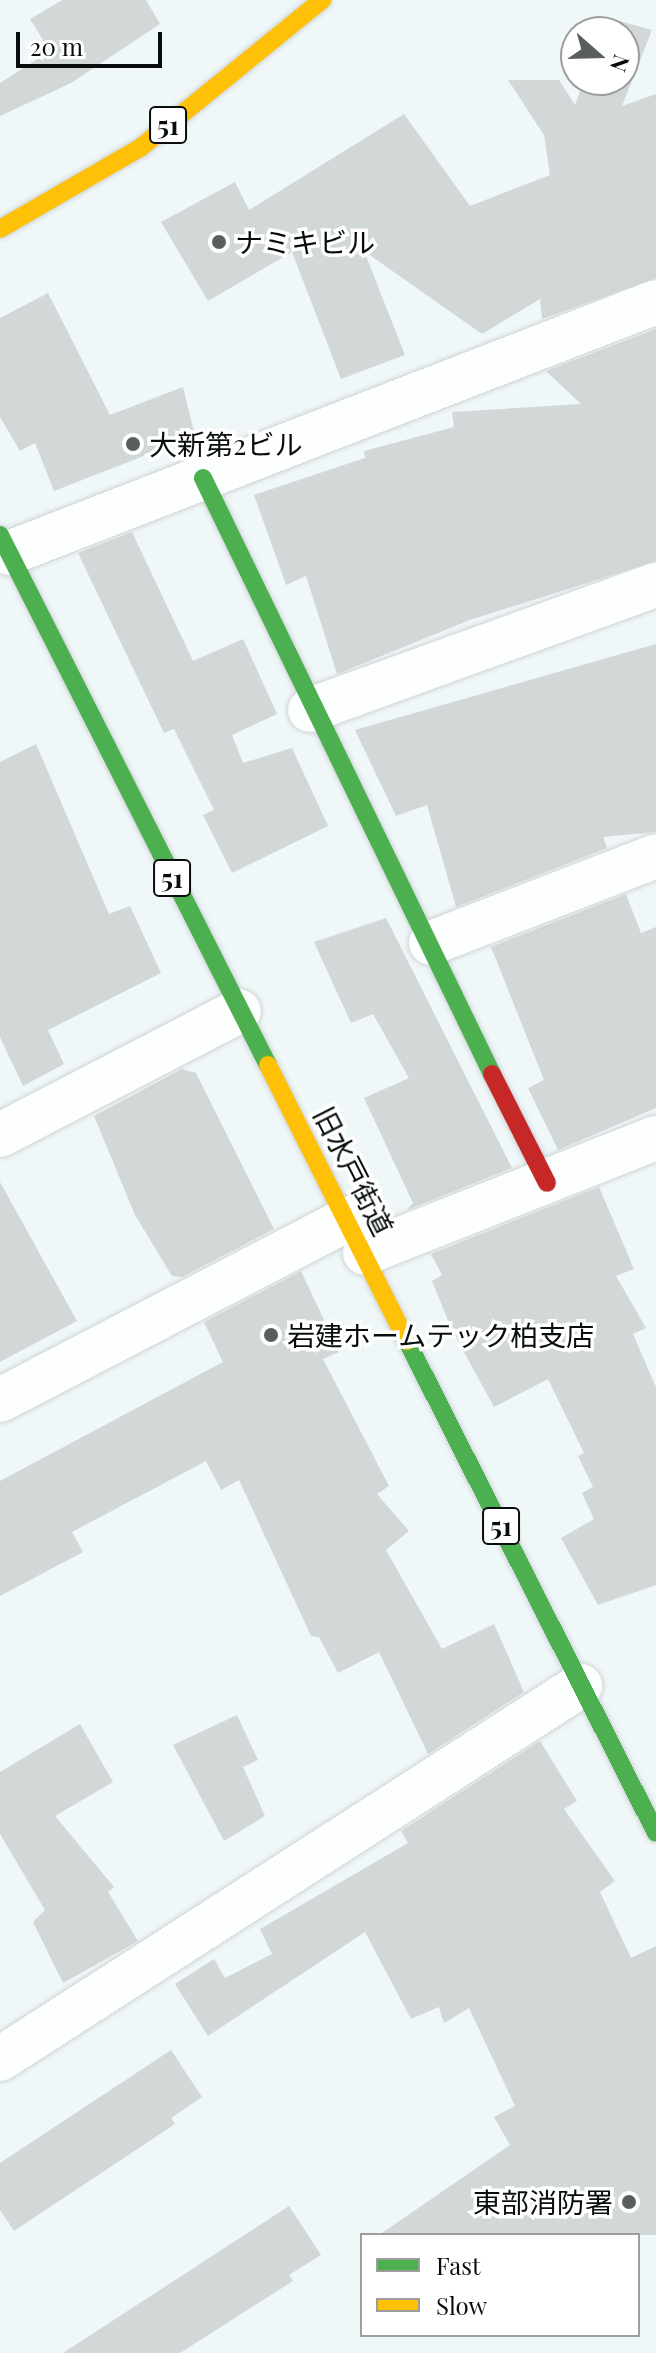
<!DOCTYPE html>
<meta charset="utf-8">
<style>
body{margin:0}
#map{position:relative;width:656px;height:2353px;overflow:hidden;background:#f0f7f8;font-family:"Playfair Display","Noto Sans JP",serif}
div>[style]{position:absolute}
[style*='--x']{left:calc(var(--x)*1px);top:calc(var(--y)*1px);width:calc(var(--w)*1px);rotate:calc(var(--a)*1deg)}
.building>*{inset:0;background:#d2d7d7}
.roads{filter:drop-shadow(0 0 2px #ced4d5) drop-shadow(0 0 2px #ced4d5)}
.street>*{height:44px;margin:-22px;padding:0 22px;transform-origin:22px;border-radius:22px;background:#fdfefe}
.fast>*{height:18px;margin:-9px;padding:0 9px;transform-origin:9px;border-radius:9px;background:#4caf50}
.slow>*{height:18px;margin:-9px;padding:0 9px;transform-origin:9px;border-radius:9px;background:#ffc107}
.jam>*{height:18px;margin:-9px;padding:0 9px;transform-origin:9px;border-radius:9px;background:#c62828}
.dots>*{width:22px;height:22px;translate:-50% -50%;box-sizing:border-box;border:4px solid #fff;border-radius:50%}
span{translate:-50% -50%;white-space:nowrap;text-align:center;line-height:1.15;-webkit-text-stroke:7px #fff;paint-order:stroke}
.shield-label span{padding:2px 6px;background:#fff;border:2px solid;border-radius:6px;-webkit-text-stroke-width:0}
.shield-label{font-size:26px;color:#080d0d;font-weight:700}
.poi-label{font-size:28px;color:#080d0d}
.left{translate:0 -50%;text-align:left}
.right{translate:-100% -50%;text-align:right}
.street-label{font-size:28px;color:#080d0d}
.legend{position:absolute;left:360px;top:2233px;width:280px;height:104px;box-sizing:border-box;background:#fff;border:2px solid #9c9e9e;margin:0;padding:10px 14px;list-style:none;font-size:24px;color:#080d0d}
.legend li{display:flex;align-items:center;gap:16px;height:40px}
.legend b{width:40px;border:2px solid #9c9e9e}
.north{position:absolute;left:560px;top:16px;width:80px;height:80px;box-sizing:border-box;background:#fff;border:2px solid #9c9e9e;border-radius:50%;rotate:110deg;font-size:22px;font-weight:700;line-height:32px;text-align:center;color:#080d0d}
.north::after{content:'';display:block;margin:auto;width:28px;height:36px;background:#595f5f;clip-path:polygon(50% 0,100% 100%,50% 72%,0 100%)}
.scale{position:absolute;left:16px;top:32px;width:146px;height:36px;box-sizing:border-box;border:4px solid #080d0d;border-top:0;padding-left:10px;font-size:24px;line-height:28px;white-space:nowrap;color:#080d0d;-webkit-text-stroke:6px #fff;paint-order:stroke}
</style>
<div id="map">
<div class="building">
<i style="clip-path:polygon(62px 0,146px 0,160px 24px,71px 83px,0 116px,0 83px,50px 51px,30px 19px)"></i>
<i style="clip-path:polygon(609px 18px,652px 30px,622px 106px,656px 94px,656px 278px,542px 319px,540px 299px,482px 334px,364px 251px,405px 355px,341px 379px,292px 252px,208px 301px,161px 222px,235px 182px,249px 210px,404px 114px,470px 206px,550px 175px,544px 135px,508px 80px,559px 80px,575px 105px,584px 80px,624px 80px,624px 32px,603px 32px)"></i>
<i style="clip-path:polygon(48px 293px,110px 415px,183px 387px,195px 436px,54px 491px,35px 443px,20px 451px,0 417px,0 318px)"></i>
<i style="clip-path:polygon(656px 329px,656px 561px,470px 620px,337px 674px,306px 576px,286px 585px,254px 495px,365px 458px,364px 451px,454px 427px,452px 412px,581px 404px,546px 371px)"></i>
<i style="clip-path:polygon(132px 532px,193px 661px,243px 639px,277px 714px,232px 735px,243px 763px,292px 748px,328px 826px,232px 873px,203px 815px,214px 810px,174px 729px,164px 733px,78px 553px)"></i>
<i style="clip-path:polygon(656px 644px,656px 832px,603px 837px,607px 848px,456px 907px,427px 805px,396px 816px,355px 730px)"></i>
<i style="clip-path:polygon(36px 744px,109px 914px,130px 906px,161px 973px,48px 1030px,64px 1064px,23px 1086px,0 1037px,0 762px)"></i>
<i style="clip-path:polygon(626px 894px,641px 933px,656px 927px,656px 1108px,558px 1150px,528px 1088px,544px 1080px,491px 947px)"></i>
<i style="clip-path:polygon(386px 918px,512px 1168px,407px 1210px,413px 1203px,364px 1098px,409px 1078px,373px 1014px,351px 1023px,314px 942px)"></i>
<i style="clip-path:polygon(182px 1069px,196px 1073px,274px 1229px,182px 1277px,172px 1276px,135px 1215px,94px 1116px)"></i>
<i style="clip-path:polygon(0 1182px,77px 1321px,0 1362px)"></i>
<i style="clip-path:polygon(599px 1187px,634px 1269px,616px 1276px,646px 1328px,633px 1334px,656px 1387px,656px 1585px,598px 1605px,561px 1538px,594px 1519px,582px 1493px,593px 1487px,578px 1456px,584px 1453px,548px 1379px,494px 1407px,452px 1330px,432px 1281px,442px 1275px,431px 1254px)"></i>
<i style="clip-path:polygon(301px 1271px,339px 1352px,323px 1359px,389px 1486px,377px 1494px,409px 1531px,386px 1550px,442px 1649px,494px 1624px,524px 1692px,428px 1754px,379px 1652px,338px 1673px,319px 1637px,311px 1636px,239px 1480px,221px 1490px,206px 1461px,72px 1532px,83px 1552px,0 1596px,0 1481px,223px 1362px,204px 1322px)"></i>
<i style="clip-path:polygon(237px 1715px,258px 1760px,243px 1767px,265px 1816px,224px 1841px,173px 1745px)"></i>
<i style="clip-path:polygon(80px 1724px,113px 1782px,55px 1816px,114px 1887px,108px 1892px,138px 1941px,63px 1983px,33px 1922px,45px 1910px,0 1834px,0 1772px)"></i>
<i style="clip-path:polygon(540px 1741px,577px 1801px,564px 1809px,615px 1881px,600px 1892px,631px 1958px,656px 1946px,656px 2235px,379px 2235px,510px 2145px,494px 2117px,515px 2106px,469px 2008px,444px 2023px,439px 2007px,411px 2019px,365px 1932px,208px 2036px,175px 1984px,214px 1959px,225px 1978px,272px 1954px,260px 1929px,408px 1843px,401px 1831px)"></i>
<i style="clip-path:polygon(171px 2050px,202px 2097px,171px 2118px,175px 2124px,14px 2231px,0 2210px,0 2163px)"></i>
<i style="clip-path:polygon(289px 2206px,321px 2255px,289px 2275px,293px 2281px,180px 2353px,63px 2353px)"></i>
</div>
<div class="roads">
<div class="street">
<i style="--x:9;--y:553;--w:694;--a:-21.2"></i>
<i style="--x:310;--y:710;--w:368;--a:-19.9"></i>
<i style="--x:431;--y:943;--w:241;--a:-21.1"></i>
<i style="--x:0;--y:1135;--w:269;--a:-27.4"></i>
<i style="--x:365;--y:1253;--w:313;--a:-21.6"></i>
<i style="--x:0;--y:1400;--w:394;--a:-27.5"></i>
<i style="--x:0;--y:2059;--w:690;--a:-32.75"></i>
</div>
<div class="fast">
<i style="--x:203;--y:478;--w:662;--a:64.13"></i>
<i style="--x:0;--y:535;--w:594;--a:63.18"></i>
<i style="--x:407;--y:1341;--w:551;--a:63.16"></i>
</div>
<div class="slow">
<i style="--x:0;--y:229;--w:162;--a:-30.1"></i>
<i style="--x:140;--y:148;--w:235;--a:-39.1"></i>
<i style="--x:268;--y:1065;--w:309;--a:63.3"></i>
</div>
<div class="jam">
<i style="--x:492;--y:1074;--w:122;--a:63.2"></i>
</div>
</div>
<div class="dots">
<i style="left:219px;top:242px;background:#595f5f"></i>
<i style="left:133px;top:444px;background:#595f5f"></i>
<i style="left:271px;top:1335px;background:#595f5f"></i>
<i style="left:629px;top:2202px;background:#595f5f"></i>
</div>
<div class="shield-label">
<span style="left:168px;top:125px">51</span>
<span style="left:172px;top:878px">51</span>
<span style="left:501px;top:1526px">51</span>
</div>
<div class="poi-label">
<span class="left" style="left:235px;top:242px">ナミキビル</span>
<span class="left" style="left:149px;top:444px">大新第2ビル</span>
<span class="left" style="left:287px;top:1335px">岩建ホームテック柏支店</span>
<span class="right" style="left:613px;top:2202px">東部消防署</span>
</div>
<div class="street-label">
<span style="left:354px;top:1171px;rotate:63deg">旧水戸街道</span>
</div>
<ul class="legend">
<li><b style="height:10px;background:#4caf50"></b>Fast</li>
<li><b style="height:10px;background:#ffc107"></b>Slow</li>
</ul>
<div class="north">N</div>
<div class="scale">20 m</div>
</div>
